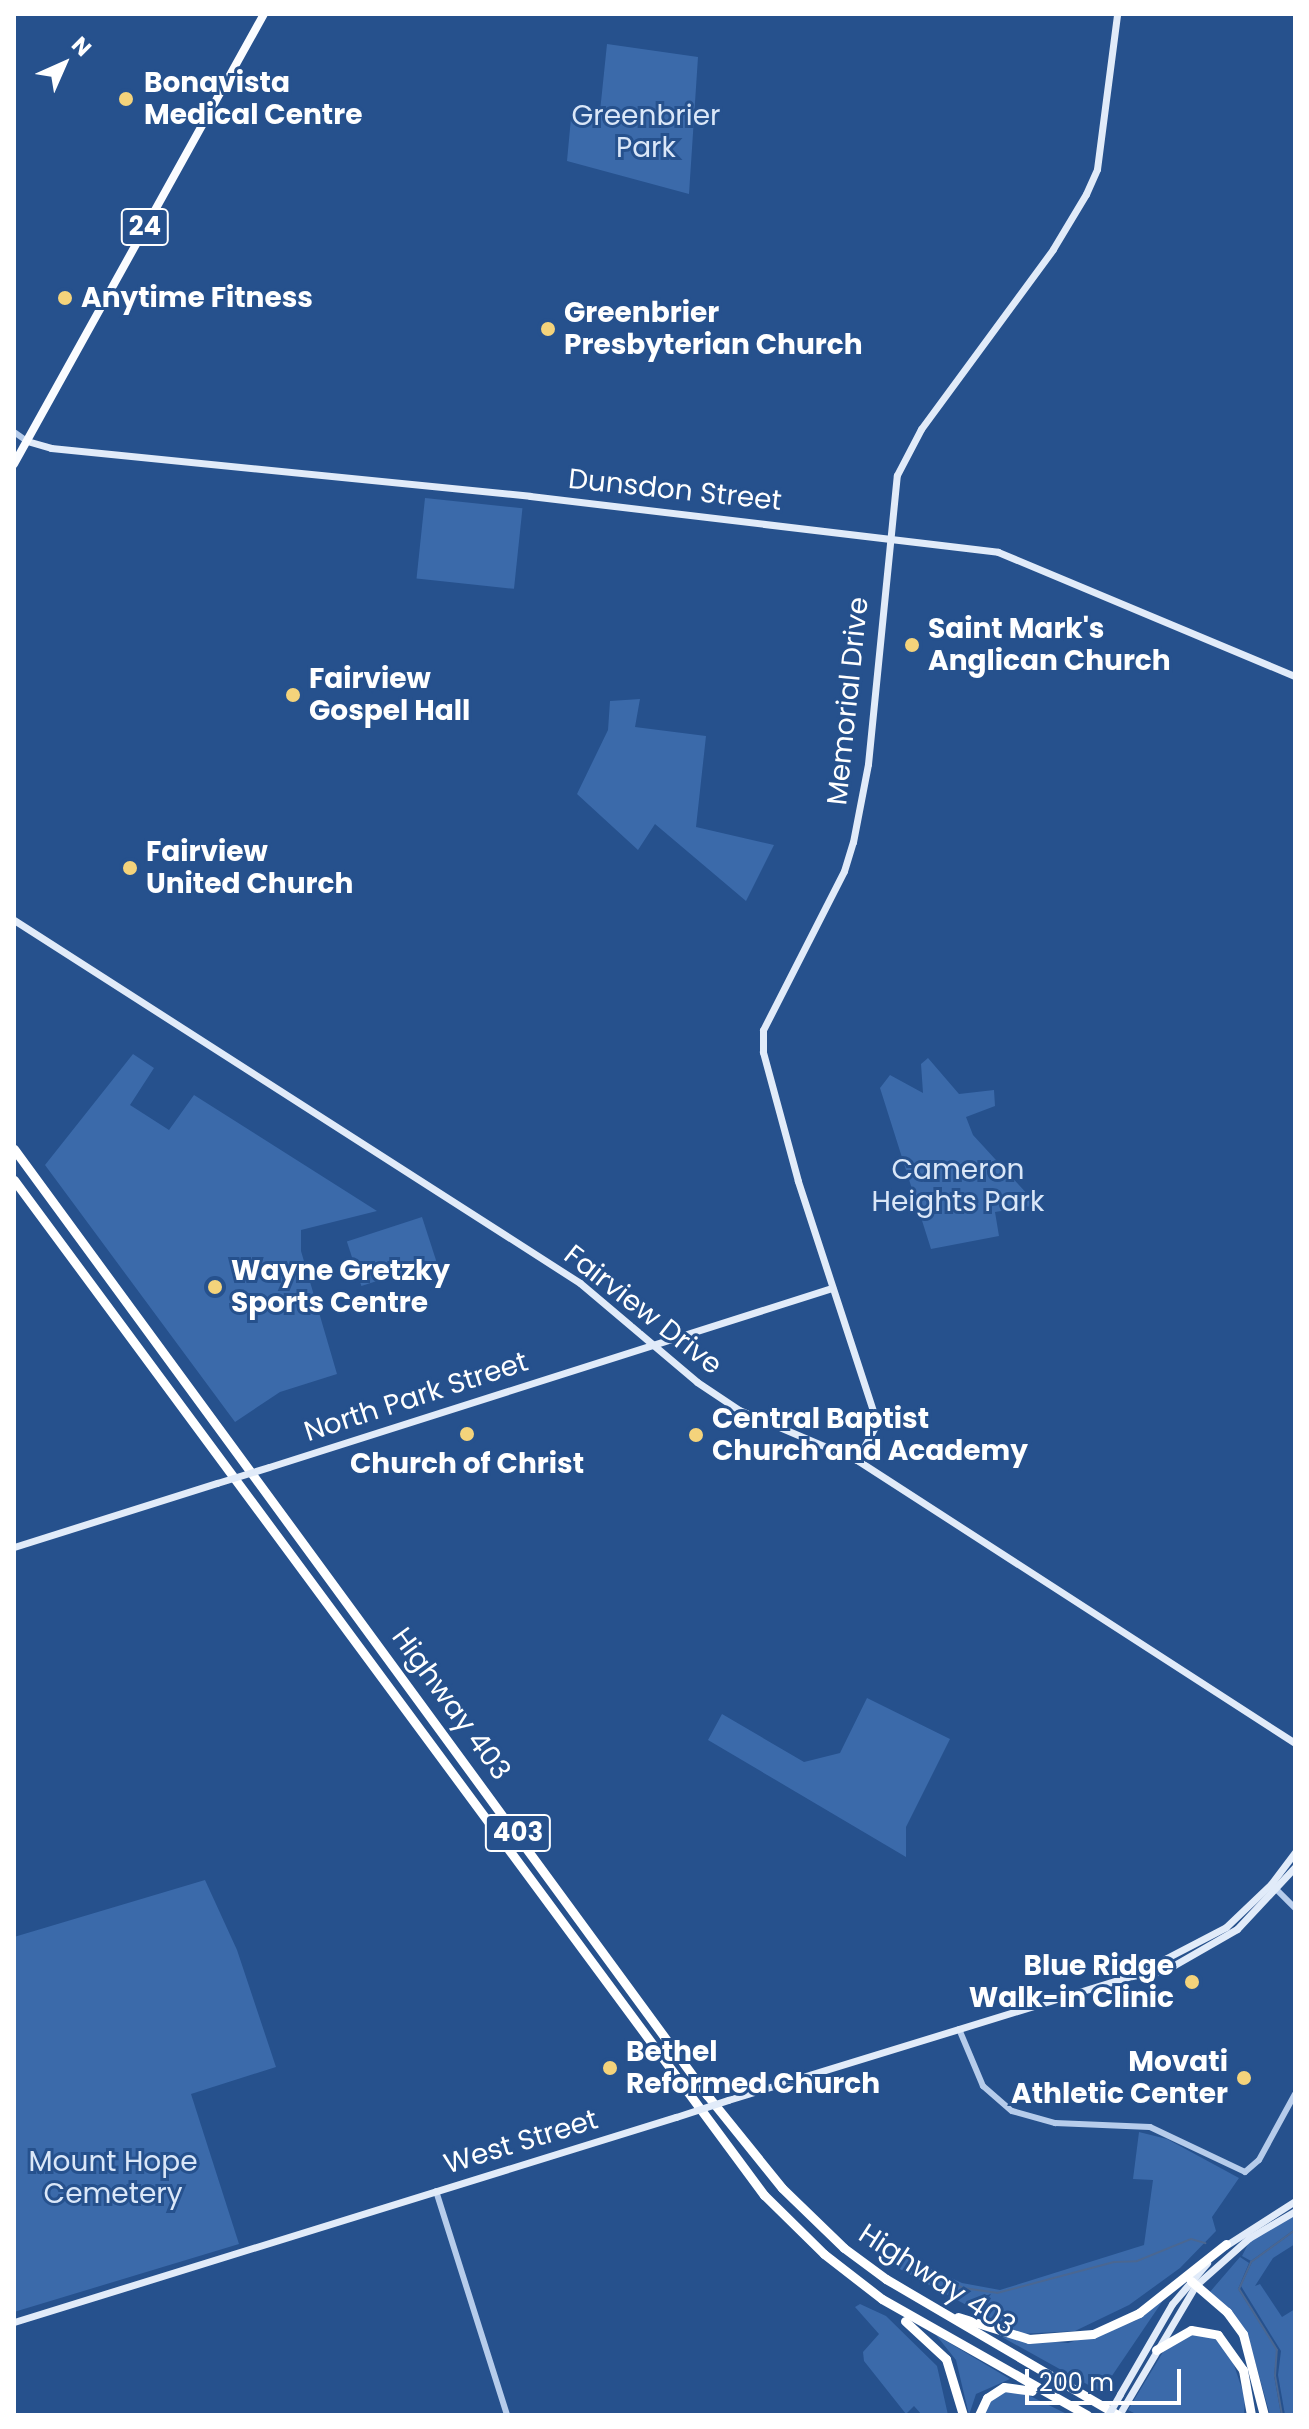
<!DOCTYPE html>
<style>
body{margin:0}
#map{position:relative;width:1309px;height:2429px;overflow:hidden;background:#26518d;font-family:Poppins,sans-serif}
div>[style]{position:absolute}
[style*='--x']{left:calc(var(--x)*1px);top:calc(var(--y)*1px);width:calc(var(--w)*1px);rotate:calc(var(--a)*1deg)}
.green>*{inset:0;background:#3b6aaa;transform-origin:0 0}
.stream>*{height:2px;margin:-1px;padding:0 1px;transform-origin:1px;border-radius:1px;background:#4a6792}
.tertiary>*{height:6px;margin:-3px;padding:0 3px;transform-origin:3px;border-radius:3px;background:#b6cceb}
.secondary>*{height:7px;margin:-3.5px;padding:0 3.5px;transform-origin:3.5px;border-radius:3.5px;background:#e1ebf9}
.primary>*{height:8px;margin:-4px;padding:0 4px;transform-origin:4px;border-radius:4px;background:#fafcff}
.motorway>*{height:9px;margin:-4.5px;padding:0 4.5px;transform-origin:4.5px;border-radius:4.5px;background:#fff}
.secondary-bridge>*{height:7px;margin:-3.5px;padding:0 3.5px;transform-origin:3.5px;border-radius:3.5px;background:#e1ebf9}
.dots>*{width:22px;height:22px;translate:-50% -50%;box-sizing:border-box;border:4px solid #26518d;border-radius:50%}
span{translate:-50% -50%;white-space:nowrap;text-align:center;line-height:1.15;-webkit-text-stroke:6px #26518d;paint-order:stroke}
.shield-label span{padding:2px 6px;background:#26518d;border:2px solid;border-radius:6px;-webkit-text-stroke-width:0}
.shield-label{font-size:26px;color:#fff;font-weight:700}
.poi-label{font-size:28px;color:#fff;font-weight:700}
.left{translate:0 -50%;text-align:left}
.right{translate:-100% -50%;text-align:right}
.park-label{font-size:28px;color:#dae7f8}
.street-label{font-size:28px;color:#fff}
.frame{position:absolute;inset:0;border:16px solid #fff;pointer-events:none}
.north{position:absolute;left:24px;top:24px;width:80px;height:80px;-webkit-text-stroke:6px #26518d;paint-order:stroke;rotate:45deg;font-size:22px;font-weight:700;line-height:32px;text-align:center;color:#fff}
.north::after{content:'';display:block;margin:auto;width:28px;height:36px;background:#fff;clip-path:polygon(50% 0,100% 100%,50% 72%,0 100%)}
.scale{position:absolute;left:1025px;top:2369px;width:156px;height:36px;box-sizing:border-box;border:4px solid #fff;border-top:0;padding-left:10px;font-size:24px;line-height:28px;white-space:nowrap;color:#fff;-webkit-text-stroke:6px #26518d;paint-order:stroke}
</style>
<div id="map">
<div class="green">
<i style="clip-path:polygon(607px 44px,698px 57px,689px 194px,567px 161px,571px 118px,599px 121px)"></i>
<i style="left:425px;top:498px;width:98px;height:81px;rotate:6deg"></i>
<i style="clip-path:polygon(640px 699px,635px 727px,706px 736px,696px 827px,774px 845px,746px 901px,655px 824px,638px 850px,577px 794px,608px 730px,610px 701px)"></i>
<i style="clip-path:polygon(133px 1054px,154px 1068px,130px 1105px,169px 1130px,194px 1095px,377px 1211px,301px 1230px,301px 1251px,337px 1374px,280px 1392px,235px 1422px,45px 1165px)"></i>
<i style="clip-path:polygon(928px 1058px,959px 1094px,994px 1090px,995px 1106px,966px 1117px,973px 1135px,1030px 1197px,1031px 1206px,995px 1212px,999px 1236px,931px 1249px,880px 1088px,890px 1075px,923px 1093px,921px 1064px)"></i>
<i style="left:422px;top:1217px;width:47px;height:79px;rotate:72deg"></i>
<i style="clip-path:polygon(867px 1698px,950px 1739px,906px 1827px,906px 1857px,708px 1740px,722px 1714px,804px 1762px,840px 1753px)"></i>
<i style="clip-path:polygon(205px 1880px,237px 1950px,276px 2067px,191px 2094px,239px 2244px,14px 2312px,14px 1937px)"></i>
<i style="clip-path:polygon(1139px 2132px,1167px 2139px,1239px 2178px,1212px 2217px,1216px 2231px,1180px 2268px,1129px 2305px,1075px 2331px,1020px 2334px,896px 2267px,901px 2255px,962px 2283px,1000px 2290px,1144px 2245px,1153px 2180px,1133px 2179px)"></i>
<i style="clip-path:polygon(1295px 2214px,1295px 2229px,1251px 2261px,1242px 2256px,1249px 2242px)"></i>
<i style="clip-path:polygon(1295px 2231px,1295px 2244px,1273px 2258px,1255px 2286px,1260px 2284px,1282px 2317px,1295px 2309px,1295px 2415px,1285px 2415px,1278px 2375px,1281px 2351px,1241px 2286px,1252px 2262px)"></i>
<i style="clip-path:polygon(1240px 2257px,1249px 2263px,1238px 2289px,1277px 2350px,1274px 2375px,1281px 2415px,1270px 2415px,1248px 2336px,1209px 2293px)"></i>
<i style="clip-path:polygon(1166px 2296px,1101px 2392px,1002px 2337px,1068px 2343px,1135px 2321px)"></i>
<i style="clip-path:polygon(860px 2304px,886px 2316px,937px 2366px,948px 2415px,922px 2415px,914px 2406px,906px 2414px,864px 2361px,863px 2352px,879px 2334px,855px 2307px)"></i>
<i style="clip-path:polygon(1199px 2333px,1214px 2338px,1230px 2353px,1245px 2398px,1244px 2415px,1138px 2415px,1128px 2410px,1166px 2347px,1177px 2338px)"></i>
<i style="clip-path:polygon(936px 2335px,1010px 2379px,976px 2394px,969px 2415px,956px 2360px)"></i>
<i style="clip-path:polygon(1006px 2391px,1028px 2395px,1069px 2415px,983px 2415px,990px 2399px)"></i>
</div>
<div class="stream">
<i style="--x:904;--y:2256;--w:67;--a:28.5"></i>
<i style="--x:963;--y:2288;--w:34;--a:8"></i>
<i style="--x:997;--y:2293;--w:121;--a:-14.8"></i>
<i style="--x:1114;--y:2262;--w:23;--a:-2"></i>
<i style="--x:1137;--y:2261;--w:58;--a:-22.2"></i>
<i style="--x:1191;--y:2239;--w:15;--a:16"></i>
<i style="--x:1282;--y:2415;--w:40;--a:-100"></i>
<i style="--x:1275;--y:2376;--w:26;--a:-86"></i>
<i style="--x:1277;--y:2350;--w:72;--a:-121.9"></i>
<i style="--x:1239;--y:2289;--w:30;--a:-66"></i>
<i style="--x:1251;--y:2262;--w:54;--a:-36"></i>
</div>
<div class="tertiary">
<i style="--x:14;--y:432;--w:16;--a:35"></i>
<i style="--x:1272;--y:1885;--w:33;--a:45"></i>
<i style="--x:959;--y:2029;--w:62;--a:67.2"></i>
<i style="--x:983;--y:2086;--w:38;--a:41"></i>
<i style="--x:1012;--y:2111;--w:45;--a:15.6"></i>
<i style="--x:1055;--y:2123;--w:95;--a:2.4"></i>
<i style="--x:1150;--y:2127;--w:105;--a:25.3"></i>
<i style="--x:1245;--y:2172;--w:18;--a:-41"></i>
<i style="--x:1259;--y:2160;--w:75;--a:-61.4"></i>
<i style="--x:436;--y:2191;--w:235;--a:72.4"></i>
</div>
<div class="secondary">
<i style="--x:27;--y:441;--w:25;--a:16"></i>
<i style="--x:51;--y:448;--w:481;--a:5.7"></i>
<i style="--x:530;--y:496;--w:471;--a:6.8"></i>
<i style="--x:998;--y:552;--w:322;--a:22.7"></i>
<i style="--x:14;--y:920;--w:672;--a:32.67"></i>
<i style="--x:580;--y:1283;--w:153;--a:40.2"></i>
<i style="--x:697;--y:1382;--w:50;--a:33.7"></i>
<i style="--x:739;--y:1410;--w:128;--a:23"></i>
<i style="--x:857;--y:1460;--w:521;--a:32.87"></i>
<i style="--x:857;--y:1460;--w:42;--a:-61.6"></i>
<i style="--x:877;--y:1423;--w:255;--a:-108.1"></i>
<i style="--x:798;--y:1181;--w:134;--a:-105.2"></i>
<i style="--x:763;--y:1052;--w:22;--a:-90"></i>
<i style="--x:763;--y:1030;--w:178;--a:-63"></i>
<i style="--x:844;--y:871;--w:30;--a:-73"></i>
<i style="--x:853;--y:842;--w:79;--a:-79.1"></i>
<i style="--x:868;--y:764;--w:290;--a:-84.3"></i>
<i style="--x:897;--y:475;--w:52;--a:-62.4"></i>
<i style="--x:921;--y:429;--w:223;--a:-53.7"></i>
<i style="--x:1053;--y:249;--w:64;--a:-59"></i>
<i style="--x:1086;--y:194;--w:27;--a:-66"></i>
<i style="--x:1097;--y:169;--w:156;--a:-82.6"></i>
<i style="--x:269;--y:1467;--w:591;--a:-17.64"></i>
<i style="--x:14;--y:1547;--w:213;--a:-17.5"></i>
<i style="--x:1132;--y:1976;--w:106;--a:-27.5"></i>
<i style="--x:1226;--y:1927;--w:62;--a:-43.7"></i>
<i style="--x:1271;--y:1884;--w:40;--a:-53"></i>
<i style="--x:728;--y:2100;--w:423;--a:-17.1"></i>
<i style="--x:1132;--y:1976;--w:32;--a:-9"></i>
<i style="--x:1164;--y:1971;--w:84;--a:-29.9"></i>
<i style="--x:1237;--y:1929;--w:85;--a:-46.9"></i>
<i style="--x:1225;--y:2246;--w:83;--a:-32.7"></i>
<i style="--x:14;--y:2322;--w:693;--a:-17.21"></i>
<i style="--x:1120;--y:2394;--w:104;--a:-60"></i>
<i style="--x:1172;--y:2304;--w:54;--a:-49.5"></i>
<i style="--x:1119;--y:2415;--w:151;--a:-59.4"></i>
<i style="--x:1196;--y:2285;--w:71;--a:-41.6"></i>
<i style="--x:1249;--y:2238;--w:53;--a:-30.4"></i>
</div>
<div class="primary">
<i style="--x:14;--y:464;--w:515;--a:-60.95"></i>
</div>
<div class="motorway">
<i style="--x:14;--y:1149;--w:1173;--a:53.78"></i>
<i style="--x:707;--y:2095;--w:119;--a:51.1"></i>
<i style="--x:782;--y:2188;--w:86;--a:44.1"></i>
<i style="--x:844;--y:2248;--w:52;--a:36.4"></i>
<i style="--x:886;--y:2279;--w:269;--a:30.4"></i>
<i style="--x:14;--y:1180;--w:1262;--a:53.54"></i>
<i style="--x:764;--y:2195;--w:84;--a:44.5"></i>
<i style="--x:824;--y:2254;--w:73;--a:37.8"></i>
<i style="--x:882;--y:2299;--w:236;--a:29.5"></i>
<i style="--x:1191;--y:2281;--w:48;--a:40.7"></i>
<i style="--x:1227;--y:2312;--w:27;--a:54"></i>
<i style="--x:1243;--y:2334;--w:84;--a:75.5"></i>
<i style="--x:958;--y:2317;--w:74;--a:17.2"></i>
<i style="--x:1029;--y:2339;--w:64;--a:-4.5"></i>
<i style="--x:1093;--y:2334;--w:51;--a:-24.5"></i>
<i style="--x:1139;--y:2313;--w:111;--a:-38.4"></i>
<i style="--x:905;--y:2321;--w:56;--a:42.8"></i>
<i style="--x:946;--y:2359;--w:59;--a:73.1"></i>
<i style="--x:1156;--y:2350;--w:40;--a:-29.7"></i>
<i style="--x:1191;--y:2330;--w:27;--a:10"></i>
<i style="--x:1218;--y:2335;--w:43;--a:54.5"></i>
<i style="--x:1243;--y:2370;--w:46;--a:79.9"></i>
<i style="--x:979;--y:2415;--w:19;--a:-65"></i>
<i style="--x:987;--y:2398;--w:20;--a:-33"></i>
<i style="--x:1004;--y:2387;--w:28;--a:8"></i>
</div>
<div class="secondary-bridge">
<i style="--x:217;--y:1483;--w:54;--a:-17.1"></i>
<i style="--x:676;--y:2117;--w:55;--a:-18.1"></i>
<i style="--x:1108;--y:2415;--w:24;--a:-60"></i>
</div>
<div class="dots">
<i style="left:126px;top:99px;background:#f4d37b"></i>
<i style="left:65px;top:298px;background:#f4d37b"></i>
<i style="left:548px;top:329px;background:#f4d37b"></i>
<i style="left:912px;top:645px;background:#f4d37b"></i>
<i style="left:293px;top:695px;background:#f4d37b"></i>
<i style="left:130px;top:868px;background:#f4d37b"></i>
<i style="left:215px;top:1287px;background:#f4d37b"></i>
<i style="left:467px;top:1434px;background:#f4d37b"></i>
<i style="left:696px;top:1435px;background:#f4d37b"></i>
<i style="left:1192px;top:1982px;background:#f4d37b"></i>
<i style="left:610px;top:2068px;background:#f4d37b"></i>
<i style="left:1244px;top:2078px;background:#f4d37b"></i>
</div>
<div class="shield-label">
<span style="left:145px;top:227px">24</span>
<span style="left:518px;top:1833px">403</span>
</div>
<div class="poi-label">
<span class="left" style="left:144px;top:99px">Bonavista<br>Medical Centre</span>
<span class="left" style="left:81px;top:298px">Anytime Fitness</span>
<span class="left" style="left:564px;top:329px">Greenbrier<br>Presbyterian Church</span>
<span class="left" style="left:928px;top:645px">Saint Mark's<br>Anglican Church</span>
<span class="left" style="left:309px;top:695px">Fairview<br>Gospel Hall</span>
<span class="left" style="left:146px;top:868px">Fairview<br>United Church</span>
<span class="left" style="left:231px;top:1287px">Wayne Gretzky<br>Sports Centre</span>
<span class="left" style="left:712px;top:1435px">Central Baptist<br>Church and Academy</span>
<span style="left:467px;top:1464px">Church of Christ</span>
<span class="right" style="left:1174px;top:1982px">Blue Ridge<br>Walk-in Clinic</span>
<span class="left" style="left:626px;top:2068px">Bethel<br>Reformed Church</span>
<span class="right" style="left:1228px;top:2078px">Movati<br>Athletic Center</span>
</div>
<div class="park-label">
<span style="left:646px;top:132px">Greenbrier<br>Park</span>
<span style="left:958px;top:1186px">Cameron<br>Heights Park</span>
<span style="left:113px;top:2178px">Mount Hope<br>Cemetery</span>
</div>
<div class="street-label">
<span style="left:675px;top:490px;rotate:6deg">Dunsdon Street</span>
<span style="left:848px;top:701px;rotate:-84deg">Memorial Drive</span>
<span style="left:643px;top:1310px;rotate:38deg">Fairview Drive</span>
<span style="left:416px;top:1397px;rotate:-18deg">North Park Street</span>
<span style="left:451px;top:1704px;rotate:54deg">Highway 403</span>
<span style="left:521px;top:2142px;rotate:-17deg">West Street</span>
<span style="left:937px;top:2280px;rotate:33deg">Highway 403</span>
</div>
<div class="frame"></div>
<div class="north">N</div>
<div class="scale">200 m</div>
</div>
